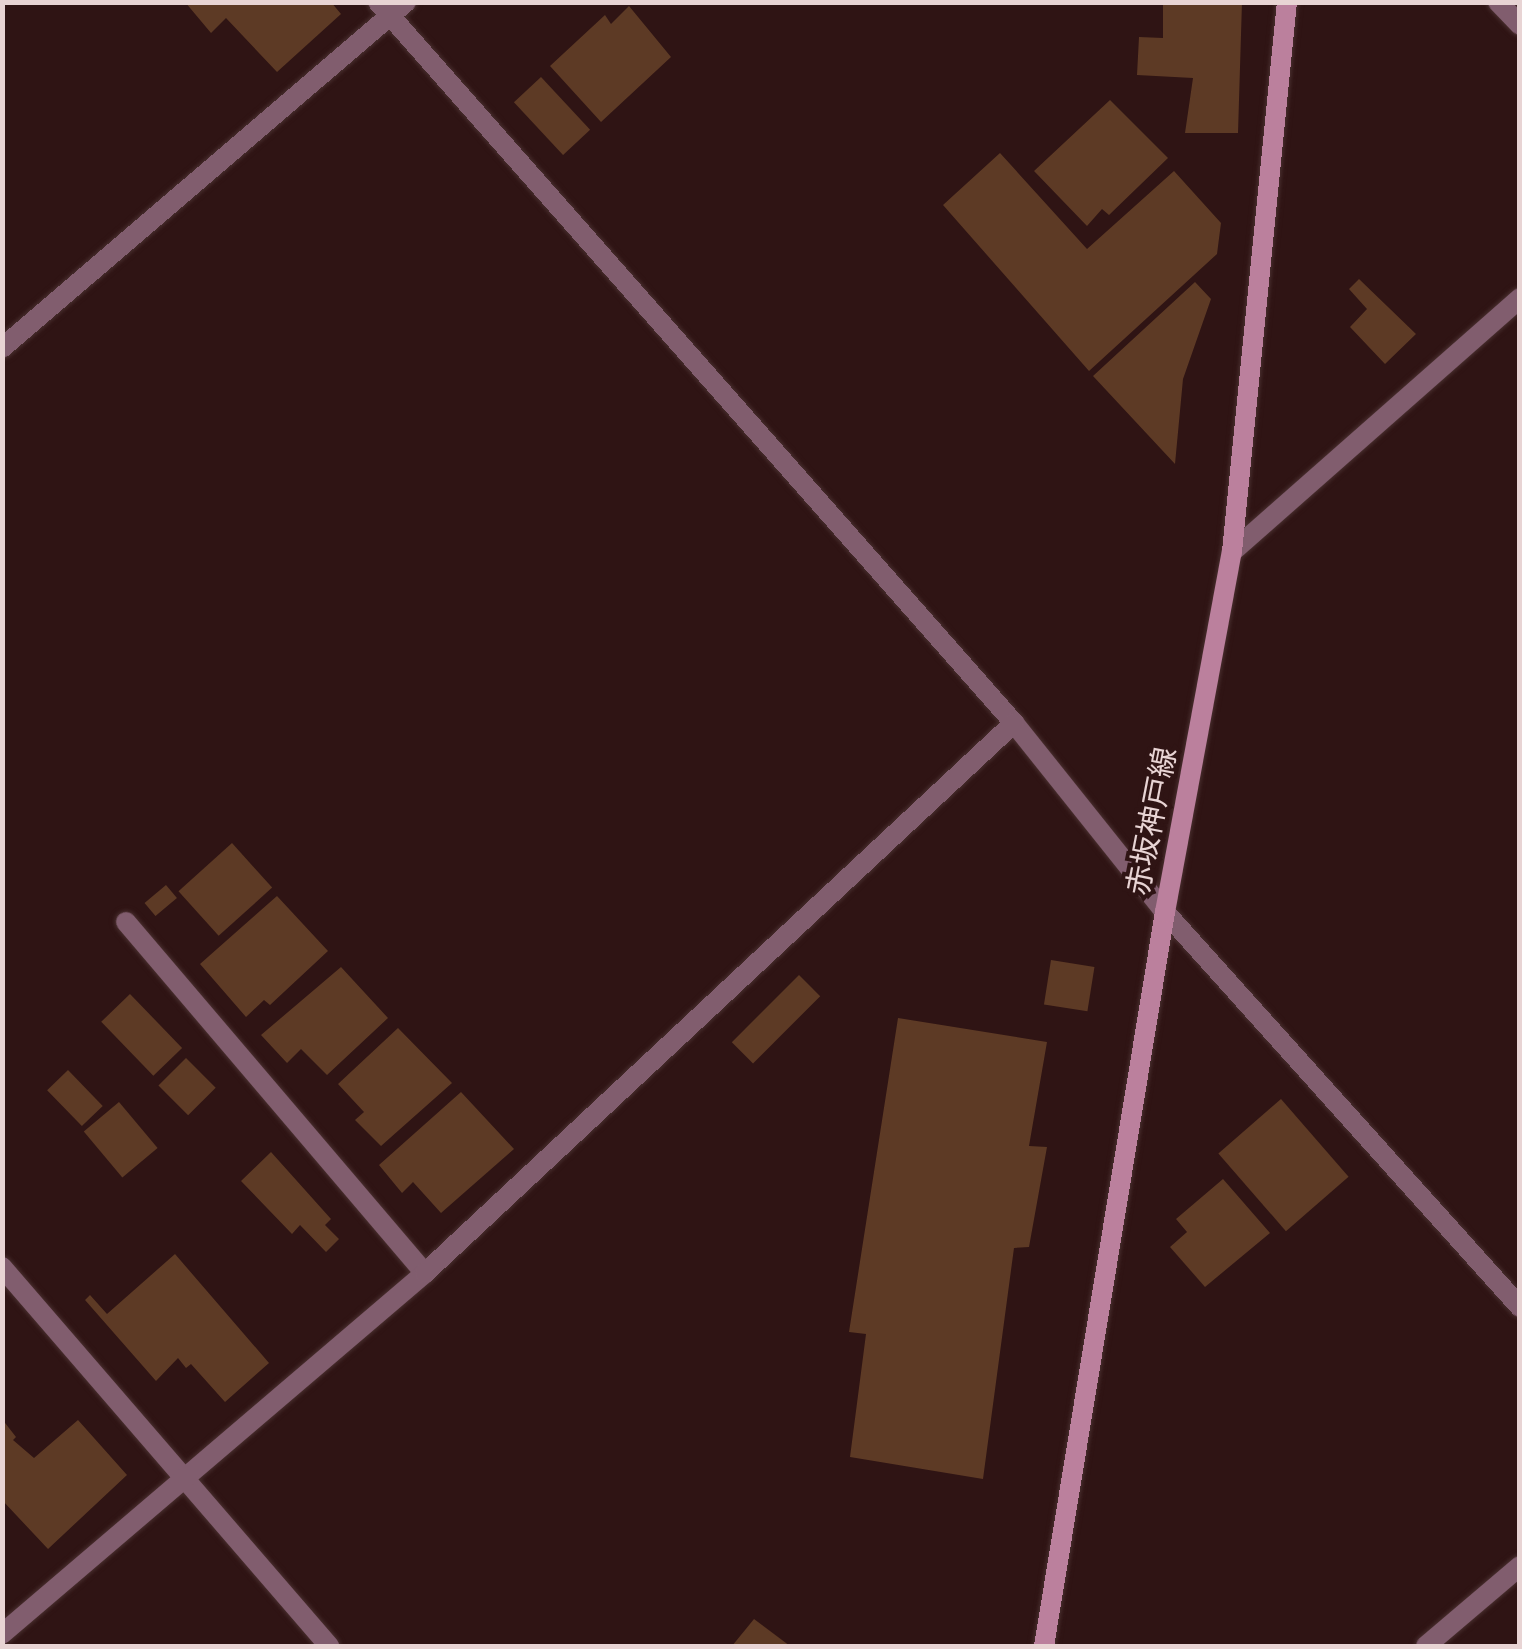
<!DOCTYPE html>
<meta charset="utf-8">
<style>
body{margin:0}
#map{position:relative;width:1522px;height:1649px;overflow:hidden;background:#2f1414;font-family:"Titillium Web","Noto Sans JP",sans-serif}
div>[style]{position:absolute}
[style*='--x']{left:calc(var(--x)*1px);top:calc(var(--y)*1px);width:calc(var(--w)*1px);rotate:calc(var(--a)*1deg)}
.building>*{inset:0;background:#5d3a25;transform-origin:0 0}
.roads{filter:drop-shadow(0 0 2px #492f2f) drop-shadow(0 0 2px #492f2f)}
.street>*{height:20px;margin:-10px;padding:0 10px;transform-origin:10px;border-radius:10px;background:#815d6e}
.secondary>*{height:20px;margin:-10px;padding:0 10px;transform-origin:10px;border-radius:10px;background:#bb809d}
span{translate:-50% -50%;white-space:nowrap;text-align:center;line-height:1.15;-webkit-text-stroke:8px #2f1414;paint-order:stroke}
.street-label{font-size:30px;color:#e8d4d4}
.frame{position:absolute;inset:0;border:5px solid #e8d4d4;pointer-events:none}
</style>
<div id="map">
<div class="building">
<i style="clip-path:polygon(185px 2px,331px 2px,341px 14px,277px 72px,226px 18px,211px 33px)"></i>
<i style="clip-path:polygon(1163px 2px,1242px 2px,1238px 133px,1185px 133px,1193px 78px,1137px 75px,1139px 37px,1163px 38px)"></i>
<i style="clip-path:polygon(629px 6px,671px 57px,601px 122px,550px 66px,605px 15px,611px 24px)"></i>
<i style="left:541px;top:77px;width:72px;height:37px;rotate:47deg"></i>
<i style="clip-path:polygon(1110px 100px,1168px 158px,1109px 215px,1102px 209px,1087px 226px,1034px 171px)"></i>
<i style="clip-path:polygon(1000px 153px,1087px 249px,1174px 171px,1221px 223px,1217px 254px,1089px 371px,943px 205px)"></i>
<i style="clip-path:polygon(1359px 279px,1416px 334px,1385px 364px,1350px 327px,1367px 309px,1349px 289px)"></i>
<i style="clip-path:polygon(1195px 282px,1211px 299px,1183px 379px,1175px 464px,1093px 376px)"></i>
<i style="left:232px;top:843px;width:60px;height:72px;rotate:48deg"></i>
<i style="left:166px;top:885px;width:17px;height:28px;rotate:50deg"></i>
<i style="clip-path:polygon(277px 896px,328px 951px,270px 1005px,264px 1000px,246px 1017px,200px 964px)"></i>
<i style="left:1051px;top:960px;width:44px;height:45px;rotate:9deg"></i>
<i style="clip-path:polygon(341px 967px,388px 1018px,327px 1075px,301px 1049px,287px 1063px,261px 1035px)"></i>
<i style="left:799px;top:975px;width:30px;height:95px;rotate:45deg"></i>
<i style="left:130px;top:994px;width:75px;height:40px;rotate:46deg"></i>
<i style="clip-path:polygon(898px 1018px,1047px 1042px,1029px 1146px,1047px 1147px,1029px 1247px,1014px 1248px,983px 1479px,850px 1457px,866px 1334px,849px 1332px)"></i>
<i style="clip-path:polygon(398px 1028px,452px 1083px,381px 1146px,355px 1120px,364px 1112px,338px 1084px)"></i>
<i style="left:186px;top:1058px;width:42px;height:39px;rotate:45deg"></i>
<i style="left:68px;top:1070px;width:50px;height:29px;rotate:46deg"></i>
<i style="clip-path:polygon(461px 1092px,514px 1149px,441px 1213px,413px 1182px,402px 1193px,379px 1165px)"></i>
<i style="left:1281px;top:1099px;width:103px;height:83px;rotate:49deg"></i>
<i style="left:119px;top:1102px;width:60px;height:46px;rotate:50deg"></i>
<i style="clip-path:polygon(271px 1152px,331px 1219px,325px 1225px,339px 1239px,326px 1252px,300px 1225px,292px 1234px,241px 1181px)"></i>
<i style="clip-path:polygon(1223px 1179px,1270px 1233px,1205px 1287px,1170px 1247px,1187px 1232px,1176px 1219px)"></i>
<i style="clip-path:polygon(175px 1254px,269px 1363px,225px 1402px,191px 1364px,186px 1368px,178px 1358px,156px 1381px,85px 1300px,90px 1295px,107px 1314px)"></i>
<i style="clip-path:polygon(2px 1419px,16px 1437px,13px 1440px,34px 1458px,78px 1420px,127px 1475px,48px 1549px,2px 1500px)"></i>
<i style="clip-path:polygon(754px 1619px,790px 1646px,732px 1646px)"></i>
</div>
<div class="roads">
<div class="street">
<i style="--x:378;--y:2;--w:961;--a:48.58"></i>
<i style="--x:1014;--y:723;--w:242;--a:51.4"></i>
<i style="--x:1165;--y:912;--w:531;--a:48.05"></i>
<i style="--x:1498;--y:2;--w:32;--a:46"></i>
<i style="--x:2;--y:348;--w:532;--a:-40.58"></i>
<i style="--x:1232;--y:552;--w:384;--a:-41.4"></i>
<i style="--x:126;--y:922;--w:461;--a:49.6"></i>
<i style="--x:2;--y:1267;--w:501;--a:49.21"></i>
<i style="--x:2;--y:1634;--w:556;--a:-40.48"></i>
<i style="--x:425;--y:1273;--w:806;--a:-43.04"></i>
<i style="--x:1426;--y:1646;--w:123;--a:-40.4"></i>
</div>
<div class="secondary">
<i style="--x:1044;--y:1646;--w:744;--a:-80.64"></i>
<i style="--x:1165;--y:912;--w:366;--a:-79.5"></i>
<i style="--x:1232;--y:552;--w:553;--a:-84.29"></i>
</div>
</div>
<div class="street-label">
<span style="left:1151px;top:821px;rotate:-79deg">赤坂神戸線</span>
</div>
<div class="frame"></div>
</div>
